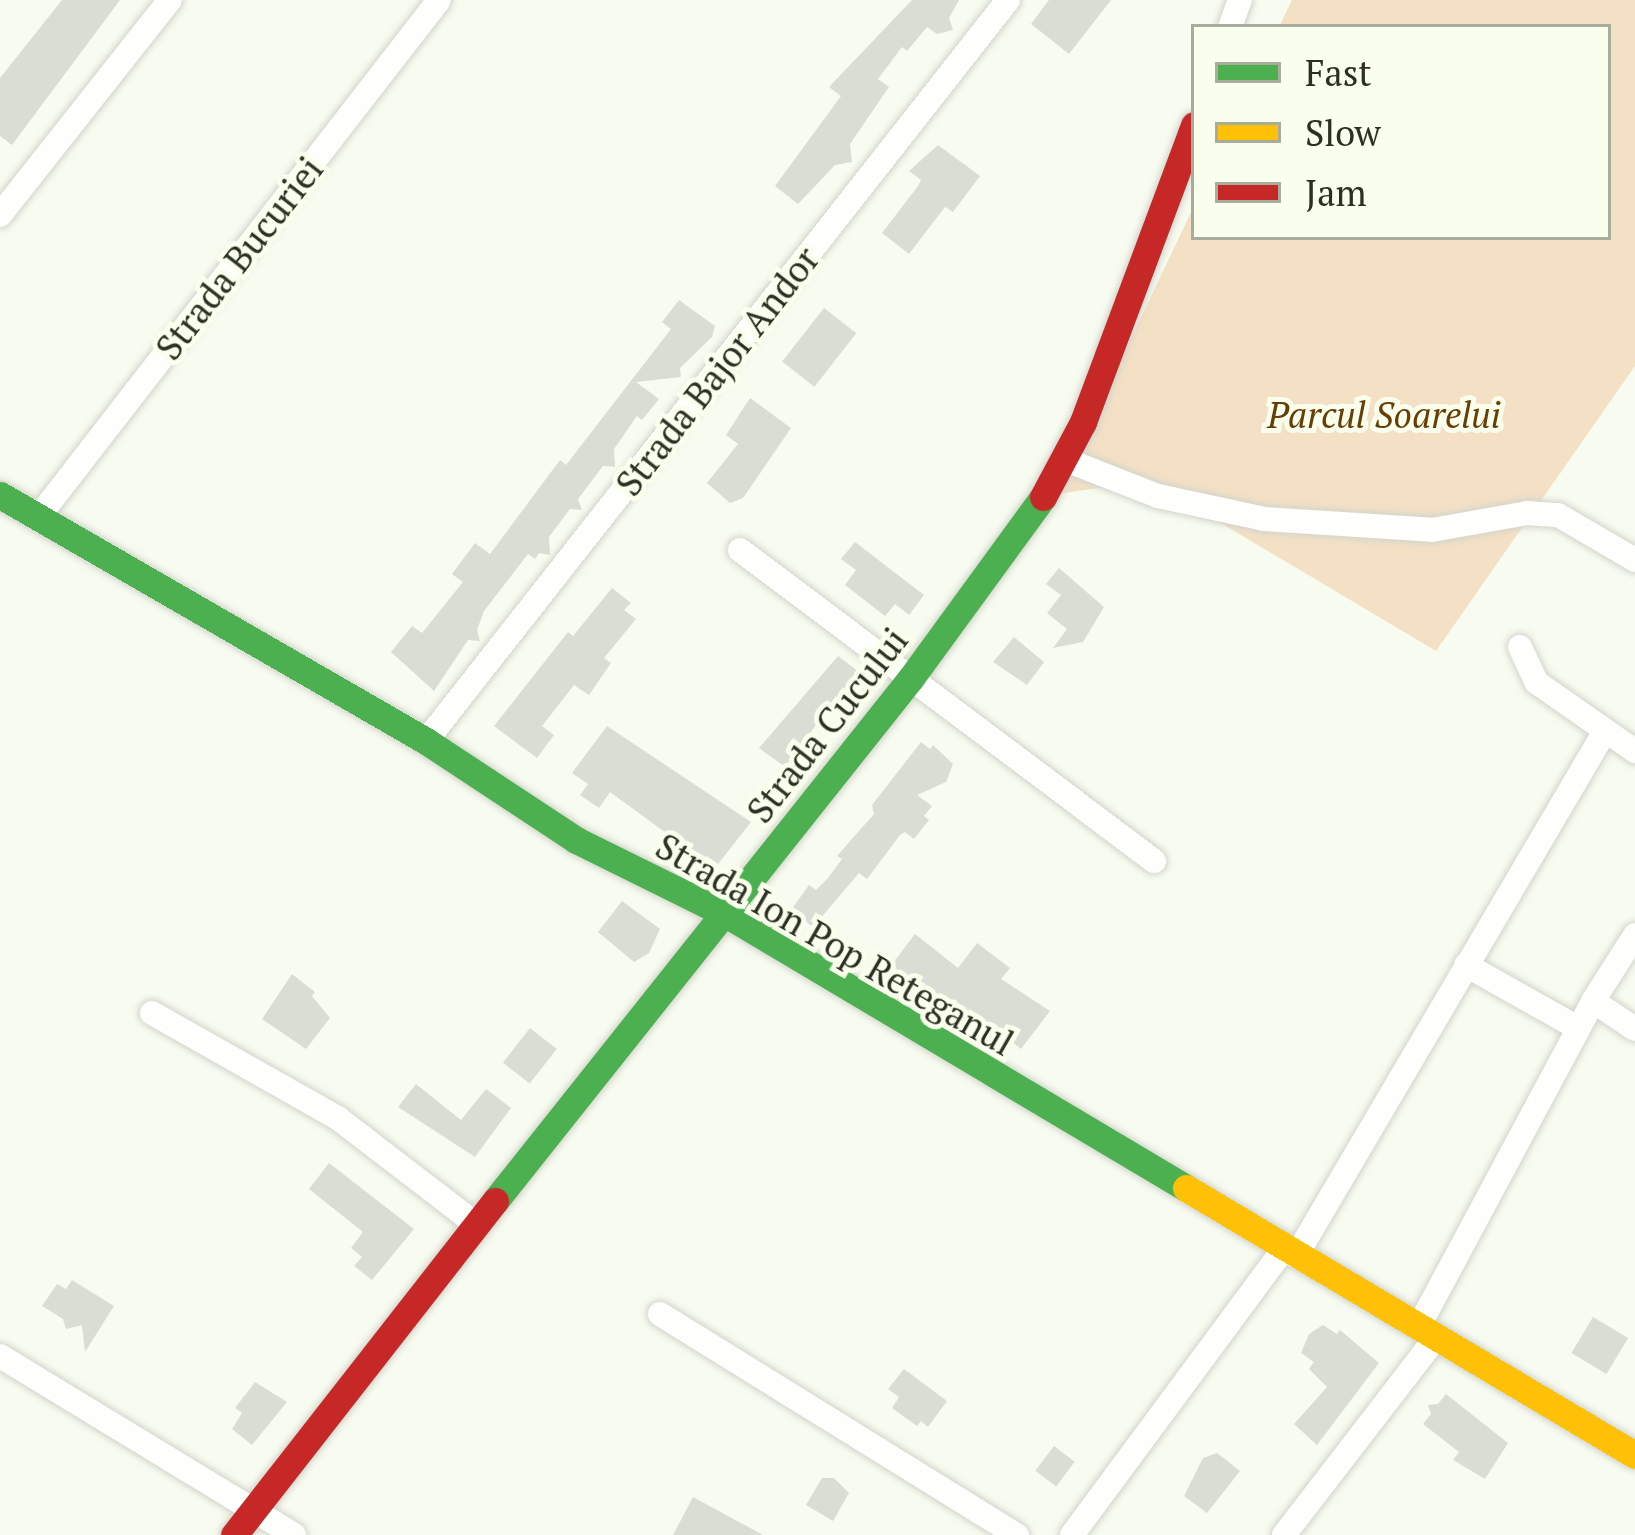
<!DOCTYPE html>
<style>
body{margin:0}
#map{position:relative;width:1635px;height:1535px;overflow:hidden;background:#f8fbf0;font-family:"PT Serif",serif}
div>[style]{position:absolute}
[style*='--x']{left:calc(var(--x)*1px);top:calc(var(--y)*1px);width:calc(var(--w)*1px);rotate:calc(var(--a)*1deg)}
.green>*{inset:0;background:#f4e0c5}
.building>*{inset:0;background:#d8ded4;transform-origin:0 0}
.roads{filter:drop-shadow(0 0 3px #d2d5cb) drop-shadow(0 0 3px #d2d5cb)}
.street>*{height:24px;margin:-12px;padding:0 12px;transform-origin:12px;border-radius:12px;background:#fefefd}
.fast>*{height:27px;margin:-13.5px;padding:0 13.5px;transform-origin:13.5px;border-radius:13.5px;background:#4caf50}
.slow>*{height:27px;margin:-13.5px;padding:0 13.5px;transform-origin:13.5px;border-radius:13.5px;background:#ffc107}
.jam>*{height:27px;margin:-13.5px;padding:0 13.5px;transform-origin:13.5px;border-radius:13.5px;background:#c62828}
span{translate:-50% -50%;white-space:nowrap;text-align:center;line-height:1.15;-webkit-text-stroke:10px #f9ffec;paint-order:stroke}
.street-label{font-size:36px;color:#2c2f23}
.park-label{font-size:36px;color:#683e04;font-style:italic}
.legend{position:absolute;left:1191px;top:24px;width:420px;height:216px;box-sizing:border-box;background:#f9ffec;border:3px solid #a7ac9c;margin:0;padding:15px 21px;list-style:none;font-size:36px;color:#2c2f23}
.legend li{display:flex;align-items:center;gap:24px;height:60px}
.legend b{width:60px;border:3px solid #a7ac9c}
</style>
<div id="map">
<div class="green">
<i style="clip-path:polygon(1292px 0,1635px 0,1635px 366px,1436px 651px,1187px 503px,1119px 485px,1057px 494px,1194px 206px,1194px 237px,1608px 237px,1608px 27px,1279px 27px)"></i>
</div>
<div class="building">
<i style="clip-path:polygon(62px 0,120px 0,12px 145px,0 136px,0 78px)"></i>
<i style="clip-path:polygon(912px 0,959px 0,949px 18px,953px 30px,937px 34px,927px 27px,907px 51px,902px 47px,878px 79px,889px 87px,850px 144px,852px 162px,835px 165px,798px 204px,775px 186px,841px 96px,829px 87px)"></i>
<i style="clip-path:polygon(1049px 0,1111px 0,1069px 54px,1031px 24px)"></i>
<i style="clip-path:polygon(938px 145px,980px 176px,953px 212px,945px 207px,909px 254px,882px 233px,918px 186px,921px 180px,909px 171px)"></i>
<i style="clip-path:polygon(679px 300px,715px 326px,712px 337px,680px 368px,681px 377px,636px 382px,659px 399px,642px 420px,637px 416px,614px 449px,615px 467px,603px 466px,578px 499px,582px 510px,570px 509px,549px 537px,550px 555px,539px 553px,535px 559px,528px 554px,484px 611px,477px 630px,480px 641px,468px 640px,434px 691px,391px 652px,412px 626px,422px 633px,463px 582px,452px 574px,475px 543px,490px 554px,560px 460px,566px 465px,671px 329px,662px 322px)"></i>
<i style="left:824px;top:308px;width:41px;height:68px;rotate:38deg"></i>
<i style="clip-path:polygon(750px 398px,791px 428px,743px 498px,730px 503px,707px 483px,738px 444px,726px 435px)"></i>
<i style="clip-path:polygon(855px 542px,924px 595px,909px 615px,895px 604px,885px 616px,845px 585px,856px 570px,841px 559px)"></i>
<i style="clip-path:polygon(1059px 568px,1104px 607px,1083px 642px,1053px 648px,1067px 629px,1047px 613px,1061px 595px,1046px 584px)"></i>
<i style="clip-path:polygon(612px 588px,631px 603px,624px 610px,636px 619px,604px 658px,611px 663px,589px 695px,574px 685px,542px 726px,554px 735px,537px 758px,494px 726px,568px 632px,573px 636px)"></i>
<i style="clip-path:polygon(1014px 637px,1044px 662px,1027px 685px,993px 662px)"></i>
<i style="clip-path:polygon(838px 656px,863px 675px,836px 715px,827px 709px,806px 739px,813px 744px,792px 772px,759px 748px)"></i>
<i style="clip-path:polygon(607px 726px,751px 822px,718px 864px,707px 856px,703px 860px,610px 792px,599px 808px,580px 795px,588px 784px,572px 773px)"></i>
<i style="clip-path:polygon(921px 742px,930px 749px,933px 745px,953px 764px,946px 782px,917px 795px,932px 806px,924px 816px,929px 820px,914px 839px,905px 832px,900px 835px,867px 879px,859px 873px,813px 927px,791px 910px,809px 885px,816px 890px,828px 878px,842px 859px,837px 856px,874px 814px,872px 805px)"></i>
<i style="clip-path:polygon(622px 901px,660px 929px,649px 953px,634px 962px,598px 932px)"></i>
<i style="clip-path:polygon(915px 934px,958px 968px,977px 943px,1010px 968px,1001px 979px,1050px 1011px,1021px 1049px,970px 1009px,965px 1015px,955px 1007px,952px 1011px,890px 967px)"></i>
<i style="clip-path:polygon(292px 974px,315px 992px,312px 996px,330px 1018px,306px 1049px,262px 1019px)"></i>
<i style="left:530px;top:1028px;width:34px;height:44px;rotate:38deg"></i>
<i style="clip-path:polygon(416px 1084px,461px 1120px,486px 1089px,511px 1108px,475px 1157px,398px 1107px)"></i>
<i style="clip-path:polygon(329px 1163px,414px 1229px,372px 1280px,354px 1266px,362px 1257px,351px 1248px,363px 1232px,309px 1189px)"></i>
<i style="clip-path:polygon(72px 1280px,114px 1306px,85px 1352px,82px 1325px,66px 1329px,63px 1319px,42px 1306px,57px 1284px,66px 1289px)"></i>
<i style="left:1593px;top:1317px;width:41px;height:42px;rotate:31deg"></i>
<i style="clip-path:polygon(1323px 1325px,1337px 1334px,1340px 1330px,1379px 1363px,1317px 1445px,1294px 1424px,1327px 1387px,1309px 1369px,1314px 1362px,1301px 1353px,1309px 1334px)"></i>
<i style="clip-path:polygon(904px 1369px,947px 1401px,928px 1427px,921px 1421px,917px 1426px,892px 1408px,899px 1397px,888px 1389px)"></i>
<i style="clip-path:polygon(255px 1382px,287px 1402px,252px 1445px,232px 1429px,242px 1413px,235px 1408px)"></i>
<i style="clip-path:polygon(1446px 1394px,1508px 1443px,1485px 1479px,1453px 1460px,1459px 1452px,1423px 1424px,1431px 1414px,1428px 1405px,1438px 1404px)"></i>
<i style="left:1054px;top:1446px;width:26px;height:31px;rotate:37deg"></i>
<i style="clip-path:polygon(1217px 1453px,1240px 1471px,1207px 1513px,1184px 1496px,1203px 1458px)"></i>
<i style="clip-path:polygon(822px 1478px,834px 1478px,849px 1493px,833px 1521px,806px 1505px)"></i>
<i style="clip-path:polygon(693px 1497px,763px 1535px,673px 1535px)"></i>
</div>
<div class="roads">
<div class="street">
<i style="--x:1230;--y:27;--w:29;--a:-70"></i>
<i style="--x:0;--y:215;--w:274;--a:-51.7"></i>
<i style="--x:1066;--y:460;--w:99;--a:21.4"></i>
<i style="--x:1158;--y:496;--w:108;--a:12.2"></i>
<i style="--x:1264;--y:519;--w:168;--a:3.7"></i>
<i style="--x:1432;--y:530;--w:97;--a:-10.1"></i>
<i style="--x:1527;--y:513;--w:31;--a:4"></i>
<i style="--x:1558;--y:515;--w:89;--a:30.3"></i>
<i style="--x:40;--y:515;--w:651;--a:-52.23"></i>
<i style="--x:740;--y:550;--w:518;--a:36.91"></i>
<i style="--x:1520;--y:647;--w:38;--a:65"></i>
<i style="--x:1536;--y:682;--w:121;--a:34.9"></i>
<i style="--x:426;--y:741;--w:942;--a:-51.85"></i>
<i style="--x:1466;--y:965;--w:129;--a:29.4"></i>
<i style="--x:1593;--y:1001;--w:50;--a:33.7"></i>
<i style="--x:152;--y:1013;--w:215;--a:29.5"></i>
<i style="--x:339;--y:1119;--w:174;--a:37.5"></i>
<i style="--x:1296;--y:1256;--w:607;--a:-59.51"></i>
<i style="--x:660;--y:1314;--w:420;--a:31.8"></i>
<i style="--x:1419;--y:1326;--w:369;--a:-61.8"></i>
<i style="--x:1593;--y:1001;--w:78;--a:-57.5"></i>
<i style="--x:0;--y:1356;--w:344;--a:31.3"></i>
<i style="--x:1072;--y:1535;--w:357;--a:-53.5"></i>
<i style="--x:1284;--y:1535;--w:251;--a:-52.4"></i>
</div>
<div class="fast">
<i style="--x:0;--y:495;--w:492;--a:30"></i>
<i style="--x:426;--y:741;--w:180;--a:33.4"></i>
<i style="--x:576;--y:840;--w:165;--a:26.3"></i>
<i style="--x:724;--y:913;--w:538;--a:30.76"></i>
<i style="--x:495;--y:1201;--w:668;--a:-51.5"></i>
<i style="--x:911;--y:678;--w:224;--a:-53.9"></i>
</div>
<div class="slow">
<i style="--x:1186;--y:1188;--w:522;--a:30.74"></i>
</div>
<div class="jam">
<i style="--x:1043;--y:497;--w:85;--a:-61.9"></i>
<i style="--x:1083;--y:422;--w:317;--a:-69.5"></i>
<i style="--x:234;--y:1535;--w:424;--a:-52"></i>
</div>
</div>
<div class="street-label">
<span style="left:239px;top:258px;rotate:-52deg">Strada Bucuriei</span>
<span style="left:717px;top:371px;rotate:-52deg">Strada Bajor Andor</span>
<span style="left:827px;top:725px;rotate:-52deg">Strada Cucului</span>
<span style="left:835px;top:944px;rotate:30deg">Strada Ion Pop Reteganul</span>
</div>
<div class="park-label">
<span style="left:1384px;top:415px">Parcul Soarelui</span>
</div>
<ul class="legend">
<li><b style="height:15px;background:#4caf50"></b>Fast</li>
<li><b style="height:15px;background:#ffc107"></b>Slow</li>
<li><b style="height:15px;background:#c62828"></b>Jam</li>
</ul>
</div>
